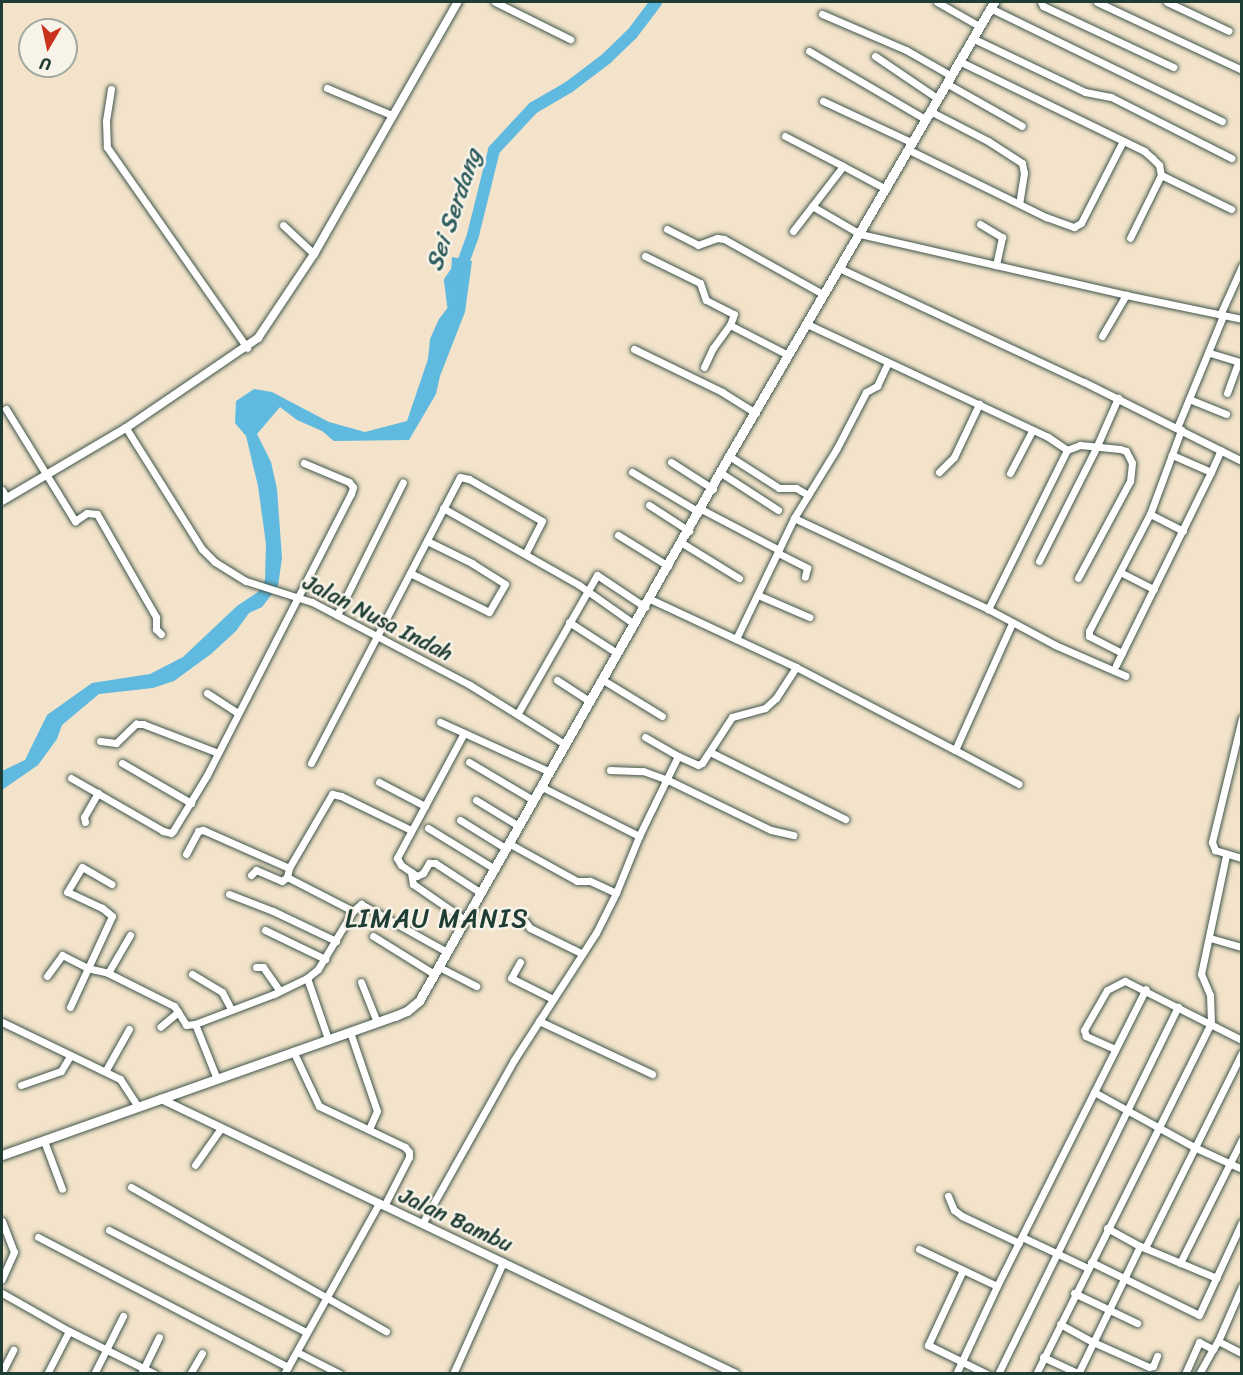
<!DOCTYPE html>
<style>
body{margin:0}
#map{position:relative;width:1243px;height:1375px;overflow:hidden;background:#f2e3ca;font-family:Sriracha,sans-serif}
div>[style]{position:absolute}
[style*='--x']{left:calc(var(--x)*1px);top:calc(var(--y)*1px);width:calc(var(--w)*1px);rotate:calc(var(--a)*1deg)}
.water>*{inset:0;background:#60b9de}
.river>*{height:12px;margin:-6px;padding:0 6px;transform-origin:6px;border-radius:6px;background:#60b9de}
.roads{filter:drop-shadow(0 0 2px #3f564a) drop-shadow(0 0 2px #3f564a)}
.minor>*{height:7px;margin:-3.5px;padding:0 3.5px;transform-origin:3.5px;border-radius:3.5px;background:#fff}
.tertiary>*{height:8px;margin:-4px;padding:0 4px;transform-origin:4px;border-radius:4px;background:#fff}
.secondary>*{height:9px;margin:-4.5px;padding:0 4.5px;transform-origin:4.5px;border-radius:4.5px;background:#fff}
span{translate:-50% -50%;white-space:nowrap;text-align:center;line-height:1.15;-webkit-text-stroke:5px #f7f3e8;paint-order:stroke}
.street-label{font-size:22px;color:#1f3d34}
.water-label{font-size:24px;color:#2f5c5e;font-style:italic}
.quarter-label{font-size:26px;color:#1f3d34;letter-spacing:1.5px}
.frame{position:absolute;inset:0;border:3px solid #1f3d34;pointer-events:none}
.north{position:absolute;left:18px;top:18px;width:60px;height:60px;box-sizing:border-box;background:#f7f3e8;border:2px solid #a1aaa0;border-radius:50%;rotate:189deg;font-size:16px;font-weight:700;line-height:24px;text-align:center;color:#1f3d34}
.north::after{content:'';display:block;margin:auto;width:21px;height:27px;background:#c8321e;clip-path:polygon(50% 0,100% 100%,50% 72%,0 100%)}
</style>
<div id="map">
<div class="water">
<i style="clip-path:polygon(452px 257px,472px 261px,465px 312px,440px 376px,436px 394px,409px 440px,334px 441px,322px 431px,297px 420px,280px 407px,257px 434px,271px 462px,277px 489px,282px 558px,278px 586px,262px 607px,249px 613px,236px 631px,211px 654px,174px 681px,153px 688px,99px 694px,62px 725px,57px 739px,38px 765px,2px 790px,2px 771px,25px 760px,47px 715px,92px 683px,150px 674px,183px 657px,237px 606px,258px 592px,265px 580px,266px 544px,258px 486px,246px 436px,235px 423px,236px 401px,254px 389px,272px 392px,329px 422px,365px 432px,407px 421px,428px 359px,430px 339px,439px 319px,449px 306px)"></i>
</div>
<div class="river">
<i style="--x:453;--y:305;--w:24;--a:-97"></i>
<i style="--x:450;--y:281;--w:25;--a:-56"></i>
<i style="--x:464;--y:260;--w:27;--a:-70"></i>
<i style="--x:473;--y:235;--w:88;--a:-76.1"></i>
<i style="--x:494;--y:150;--w:57;--a:-47.1"></i>
<i style="--x:533;--y:108;--w:42;--a:-30.3"></i>
<i style="--x:569;--y:87;--w:48;--a:-37.3"></i>
<i style="--x:607;--y:58;--w:35;--a:-44"></i>
<i style="--x:632;--y:34;--w:40;--a:-53"></i>
</div>
<div class="roads">
<div class="minor">
<i style="--x:495;--y:2;--w:84;--a:26.3"></i>
<i style="--x:937;--y:2;--w:48;--a:29.7"></i>
<i style="--x:1041;--y:2;--w:4;--a:63"></i>
<i style="--x:1043;--y:6;--w:144;--a:25.1"></i>
<i style="--x:1097;--y:2;--w:160;--a:25.1"></i>
<i style="--x:1167;--y:2;--w:68;--a:25.1"></i>
<i style="--x:990;--y:8;--w:258;--a:26"></i>
<i style="--x:822;--y:14;--w:91;--a:23.2"></i>
<i style="--x:906;--y:50;--w:51;--a:29.6"></i>
<i style="--x:972;--y:38;--w:125;--a:25.5"></i>
<i style="--x:1085;--y:92;--w:26;--a:11"></i>
<i style="--x:1111;--y:97;--w:135;--a:26.9"></i>
<i style="--x:809;--y:51;--w:134;--a:30.4"></i>
<i style="--x:875;--y:56;--w:75;--a:34.1"></i>
<i style="--x:959;--y:61;--w:206;--a:25.9"></i>
<i style="--x:1144;--y:151;--w:11;--a:41"></i>
<i style="--x:1152;--y:158;--w:10;--a:45"></i>
<i style="--x:1159;--y:165;--w:10;--a:79"></i>
<i style="--x:1161;--y:175;--w:70;--a:116.2"></i>
<i style="--x:946;--y:83;--w:87;--a:29.5"></i>
<i style="--x:327;--y:88;--w:70;--a:22.6"></i>
<i style="--x:111;--y:89;--w:32;--a:99"></i>
<i style="--x:106;--y:121;--w:26;--a:88"></i>
<i style="--x:107;--y:147;--w:245;--a:55.1"></i>
<i style="--x:823;--y:101;--w:99;--a:25"></i>
<i style="--x:930;--y:111;--w:65;--a:27.3"></i>
<i style="--x:988;--y:141;--w:40;--a:32.9"></i>
<i style="--x:1022;--y:163;--w:10;--a:79"></i>
<i style="--x:1024;--y:173;--w:30;--a:99"></i>
<i style="--x:785;--y:136;--w:65;--a:27.3"></i>
<i style="--x:909;--y:150;--w:153;--a:26.1"></i>
<i style="--x:1046;--y:217;--w:30;--a:20"></i>
<i style="--x:1074;--y:227;--w:8;--a:-30"></i>
<i style="--x:1081;--y:223;--w:92;--a:-62.9"></i>
<i style="--x:1161;--y:175;--w:78;--a:25.9"></i>
<i style="--x:812;--y:206;--w:56;--a:30.3"></i>
<i style="--x:860;--y:234;--w:273;--a:12.9"></i>
<i style="--x:1126;--y:295;--w:118;--a:11.7"></i>
<i style="--x:980;--y:224;--w:26;--a:31"></i>
<i style="--x:1002;--y:237;--w:29;--a:102"></i>
<i style="--x:283;--y:225;--w:42;--a:43.1"></i>
<i style="--x:667;--y:229;--w:35;--a:27"></i>
<i style="--x:698;--y:245;--w:20;--a:-20"></i>
<i style="--x:717;--y:238;--w:7;--a:8"></i>
<i style="--x:724;--y:239;--w:113;--a:29.1"></i>
<i style="--x:793;--y:231;--w:82;--a:-52.4"></i>
<i style="--x:843;--y:166;--w:49;--a:28.1"></i>
<i style="--x:645;--y:256;--w:61;--a:26.1"></i>
<i style="--x:700;--y:283;--w:18;--a:71"></i>
<i style="--x:706;--y:300;--w:31;--a:27"></i>
<i style="--x:734;--y:314;--w:12;--a:110"></i>
<i style="--x:839;--y:268;--w:270;--a:25"></i>
<i style="--x:1084;--y:382;--w:177;--a:26.6"></i>
<i style="--x:1220;--y:315;--w:54;--a:-65.8"></i>
<i style="--x:807;--y:324;--w:266;--a:25.1"></i>
<i style="--x:1048;--y:437;--w:23;--a:34"></i>
<i style="--x:1067;--y:450;--w:178;--a:116.4"></i>
<i style="--x:1102;--y:336;--w:48;--a:-59.7"></i>
<i style="--x:634;--y:349;--w:98;--a:26"></i>
<i style="--x:722;--y:392;--w:40;--a:32"></i>
<i style="--x:1210;--y:353;--w:34;--a:17"></i>
<i style="--x:704;--y:367;--w:21;--a:-65"></i>
<i style="--x:713;--y:348;--w:29;--a:-54"></i>
<i style="--x:730;--y:325;--w:65;--a:27.3"></i>
<i style="--x:1227;--y:393;--w:33;--a:-70"></i>
<i style="--x:1189;--y:399;--w:40;--a:22"></i>
<i style="--x:6;--y:409;--w:132;--a:58.4"></i>
<i style="--x:75;--y:521;--w:14;--a:-34"></i>
<i style="--x:87;--y:513;--w:10;--a:6"></i>
<i style="--x:97;--y:514;--w:119;--a:60.2"></i>
<i style="--x:156;--y:617;--w:12;--a:90"></i>
<i style="--x:156;--y:629;--w:7;--a:45"></i>
<i style="--x:126;--y:428;--w:143;--a:57.9"></i>
<i style="--x:202;--y:549;--w:18;--a:45"></i>
<i style="--x:215;--y:562;--w:36;--a:32"></i>
<i style="--x:246;--y:581;--w:69;--a:17.7"></i>
<i style="--x:312;--y:602;--w:178;--a:27.7"></i>
<i style="--x:470;--y:685;--w:113;--a:32"></i>
<i style="--x:1177;--y:428;--w:121;--a:-67.7"></i>
<i style="--x:1067;--y:450;--w:14;--a:-21"></i>
<i style="--x:1080;--y:445;--w:40;--a:5.7"></i>
<i style="--x:1120;--y:449;--w:6;--a:18"></i>
<i style="--x:1126;--y:451;--w:13;--a:63"></i>
<i style="--x:1132;--y:463;--w:18;--a:96"></i>
<i style="--x:1130;--y:481;--w:110;--a:118.2"></i>
<i style="--x:729;--y:456;--w:59;--a:32.6"></i>
<i style="--x:779;--y:488;--w:17;--a:0"></i>
<i style="--x:796;--y:488;--w:14;--a:30"></i>
<i style="--x:671;--y:462;--w:50;--a:32.7"></i>
<i style="--x:632;--y:472;--w:78;--a:30.8"></i>
<i style="--x:939;--y:472;--w:21;--a:-45"></i>
<i style="--x:954;--y:457;--w:59;--a:-64.7"></i>
<i style="--x:1211;--y:472;--w:24;--a:-66"></i>
<i style="--x:721;--y:473;--w:68;--a:33"></i>
<i style="--x:1010;--y:473;--w:47;--a:-62.4"></i>
<i style="--x:2;--y:490;--w:9;--a:58"></i>
<i style="--x:649;--y:505;--w:48;--a:33"></i>
<i style="--x:443;--y:508;--w:156;--a:29.5"></i>
<i style="--x:579;--y:585;--w:67;--a:35.3"></i>
<i style="--x:701;--y:509;--w:88;--a:27.7"></i>
<i style="--x:1150;--y:514;--w:37;--a:27"></i>
<i style="--x:794;--y:518;--w:214;--a:25.1"></i>
<i style="--x:988;--y:609;--w:76;--a:28.2"></i>
<i style="--x:1055;--y:645;--w:77;--a:23.6"></i>
<i style="--x:618;--y:535;--w:59;--a:31.8"></i>
<i style="--x:682;--y:543;--w:67;--a:31.6"></i>
<i style="--x:778;--y:553;--w:33;--a:27"></i>
<i style="--x:807;--y:568;--w:9;--a:103"></i>
<i style="--x:1039;--y:561;--w:127;--a:-63.2"></i>
<i style="--x:1096;--y:448;--w:55;--a:-66.3"></i>
<i style="--x:1120;--y:572;--w:38;--a:27"></i>
<i style="--x:410;--y:573;--w:88;--a:26.3"></i>
<i style="--x:489;--y:612;--w:32;--a:-60"></i>
<i style="--x:505;--y:584;--w:39;--a:-148"></i>
<i style="--x:472;--y:563;--w:50;--a:-153.9"></i>
<i style="--x:758;--y:595;--w:56;--a:23.3"></i>
<i style="--x:650;--y:599;--w:161;--a:25"></i>
<i style="--x:796;--y:667;--w:179;--a:27.6"></i>
<i style="--x:955;--y:750;--w:139;--a:-65.8"></i>
<i style="--x:337;--y:615;--w:148;--a:-63.6"></i>
<i style="--x:569;--y:622;--w:57;--a:32.9"></i>
<i style="--x:736;--y:639;--w:134;--a:-64.4"></i>
<i style="--x:794;--y:518;--w:82;--a:-58.4"></i>
<i style="--x:837;--y:448;--w:63;--a:-62.6"></i>
<i style="--x:866;--y:392;--w:13;--a:-29"></i>
<i style="--x:877;--y:386;--w:26;--a:-65"></i>
<i style="--x:1122;--y:653;--w:37;--a:-153"></i>
<i style="--x:1089;--y:636;--w:5;--a:-90"></i>
<i style="--x:1089;--y:631;--w:132;--a:-62.5"></i>
<i style="--x:1150;--y:514;--w:90;--a:-69.7"></i>
<i style="--x:1116;--y:665;--w:215;--a:-63.8"></i>
<i style="--x:1211;--y:472;--w:43;--a:-156.4"></i>
<i style="--x:557;--y:680;--w:38;--a:33"></i>
<i style="--x:603;--y:680;--w:69;--a:31.4"></i>
<i style="--x:207;--y:693;--w:37;--a:33"></i>
<i style="--x:518;--y:713;--w:159;--a:-60.2"></i>
<i style="--x:597;--y:575;--w:58;--a:33.7"></i>
<i style="--x:1242;--y:718;--w:128;--a:103.6"></i>
<i style="--x:1212;--y:842;--w:9;--a:69"></i>
<i style="--x:1215;--y:850;--w:28;--a:17"></i>
<i style="--x:440;--y:722;--w:121;--a:24.4"></i>
<i style="--x:464;--y:733;--w:142;--a:118.2"></i>
<i style="--x:397;--y:858;--w:8;--a:60"></i>
<i style="--x:401;--y:865;--w:19;--a:35"></i>
<i style="--x:417;--y:876;--w:7;--a:-27"></i>
<i style="--x:423;--y:873;--w:12;--a:-59"></i>
<i style="--x:429;--y:863;--w:6;--a:0"></i>
<i style="--x:435;--y:863;--w:55;--a:33.1"></i>
<i style="--x:100;--y:741;--w:16;--a:7"></i>
<i style="--x:116;--y:743;--w:28;--a:-44"></i>
<i style="--x:136;--y:724;--w:7;--a:0"></i>
<i style="--x:143;--y:724;--w:80;--a:21.1"></i>
<i style="--x:955;--y:750;--w:72;--a:28"></i>
<i style="--x:710;--y:752;--w:151;--a:26.4"></i>
<i style="--x:678;--y:756;--w:22;--a:24"></i>
<i style="--x:698;--y:765;--w:4;--a:-27"></i>
<i style="--x:702;--y:763;--w:55;--a:-56.9"></i>
<i style="--x:732;--y:717;--w:34;--a:-15"></i>
<i style="--x:765;--y:708;--w:15;--a:-42"></i>
<i style="--x:776;--y:698;--w:37;--a:-57"></i>
<i style="--x:469;--y:762;--w:74;--a:30.7"></i>
<i style="--x:122;--y:763;--w:80;--a:30.1"></i>
<i style="--x:311;--y:763;--w:322;--a:-62.5"></i>
<i style="--x:460;--y:477;--w:9;--a:13"></i>
<i style="--x:469;--y:479;--w:84;--a:29.9"></i>
<i style="--x:542;--y:521;--w:36;--a:117"></i>
<i style="--x:610;--y:770;--w:33;--a:2"></i>
<i style="--x:643;--y:771;--w:27;--a:20"></i>
<i style="--x:668;--y:780;--w:114;--a:25.9"></i>
<i style="--x:771;--y:830;--w:23;--a:13"></i>
<i style="--x:71;--y:778;--w:106;--a:29.9"></i>
<i style="--x:163;--y:831;--w:8;--a:14"></i>
<i style="--x:171;--y:833;--w:3;--a:-45"></i>
<i style="--x:173;--y:831;--w:66;--a:-58.7"></i>
<i style="--x:207;--y:775;--w:316;--a:-62.9"></i>
<i style="--x:351;--y:494;--w:7;--a:-74"></i>
<i style="--x:353;--y:487;--w:6;--a:-129"></i>
<i style="--x:349;--y:482;--w:49;--a:-157.1"></i>
<i style="--x:379;--y:782;--w:52;--a:27.6"></i>
<i style="--x:542;--y:787;--w:109;--a:26.8"></i>
<i style="--x:476;--y:800;--w:50;--a:31.2"></i>
<i style="--x:460;--y:820;--w:55;--a:31.7"></i>
<i style="--x:85;--y:822;--w:5;--a:-101"></i>
<i style="--x:84;--y:817;--w:28;--a:-60"></i>
<i style="--x:428;--y:828;--w:79;--a:31.5"></i>
<i style="--x:186;--y:854;--w:26;--a:-62"></i>
<i style="--x:198;--y:831;--w:5;--a:-11"></i>
<i style="--x:203;--y:830;--w:94;--a:23.8"></i>
<i style="--x:411;--y:872;--w:12;--a:81"></i>
<i style="--x:413;--y:884;--w:63;--a:34.7"></i>
<i style="--x:251;--y:875;--w:7;--a:-45"></i>
<i style="--x:256;--y:870;--w:28;--a:23"></i>
<i style="--x:282;--y:881;--w:6;--a:-39"></i>
<i style="--x:287;--y:877;--w:74;--a:27.3"></i>
<i style="--x:287;--y:877;--w:9;--a:-77"></i>
<i style="--x:289;--y:868;--w:86;--a:-59.8"></i>
<i style="--x:332;--y:794;--w:9;--a:13"></i>
<i style="--x:341;--y:796;--w:78;--a:25.9"></i>
<i style="--x:616;--y:893;--w:61;--a:-68"></i>
<i style="--x:639;--y:836;--w:89;--a:-64"></i>
<i style="--x:678;--y:756;--w:38;--a:-150"></i>
<i style="--x:229;--y:894;--w:47;--a:21.1"></i>
<i style="--x:273;--y:911;--w:70;--a:25.5"></i>
<i style="--x:524;--y:920;--w:10;--a:53"></i>
<i style="--x:530;--y:928;--w:57;--a:26.1"></i>
<i style="--x:265;--y:930;--w:67;--a:25.8"></i>
<i style="--x:373;--y:936;--w:72;--a:31.9"></i>
<i style="--x:1210;--y:938;--w:33;--a:16"></i>
<i style="--x:520;--y:962;--w:18;--a:119"></i>
<i style="--x:511;--y:978;--w:47;--a:26.6"></i>
<i style="--x:256;--y:967;--w:7;--a:0"></i>
<i style="--x:263;--y:967;--w:29;--a:55"></i>
<i style="--x:439;--y:967;--w:42;--a:27.2"></i>
<i style="--x:108;--y:973;--w:44;--a:-59.9"></i>
<i style="--x:192;--y:974;--w:35;--a:31"></i>
<i style="--x:222;--y:992;--w:19;--a:62"></i>
<i style="--x:47;--y:976;--w:26;--a:-54"></i>
<i style="--x:62;--y:955;--w:28;--a:27"></i>
<i style="--x:87;--y:968;--w:22;--a:13"></i>
<i style="--x:108;--y:973;--w:74;--a:26.6"></i>
<i style="--x:174;--y:1006;--w:7;--a:56"></i>
<i style="--x:178;--y:1012;--w:23;--a:140"></i>
<i style="--x:307;--y:978;--w:65;--a:71"></i>
<i style="--x:361;--y:982;--w:43;--a:68.2"></i>
<i style="--x:70;--y:1007;--w:100;--a:-65.2"></i>
<i style="--x:112;--y:916;--w:13;--a:-141"></i>
<i style="--x:102;--y:908;--w:38;--a:-155"></i>
<i style="--x:67;--y:892;--w:29;--a:-59"></i>
<i style="--x:82;--y:867;--w:34;--a:30"></i>
<i style="--x:178;--y:1012;--w:15;--a:58"></i>
<i style="--x:186;--y:1025;--w:9;--a:-6"></i>
<i style="--x:195;--y:1024;--w:85;--a:-20.8"></i>
<i style="--x:274;--y:994;--w:37;--a:-26"></i>
<i style="--x:307;--y:978;--w:14;--a:-39"></i>
<i style="--x:318;--y:969;--w:68;--a:-58.9"></i>
<i style="--x:353;--y:911;--w:11;--a:-41"></i>
<i style="--x:361;--y:904;--w:98;--a:29.2"></i>
<i style="--x:539;--y:1021;--w:125;--a:25.1"></i>
<i style="--x:2;--y:1022;--w:131;--a:25.8"></i>
<i style="--x:120;--y:1079;--w:33;--a:57"></i>
<i style="--x:195;--y:1024;--w:59;--a:68.2"></i>
<i style="--x:350;--y:1032;--w:83;--a:71.1"></i>
<i style="--x:377;--y:1111;--w:20;--a:114"></i>
<i style="--x:1115;--y:1049;--w:32;--a:-156"></i>
<i style="--x:1086;--y:1036;--w:6;--a:-108"></i>
<i style="--x:1084;--y:1030;--w:46;--a:-60.1"></i>
<i style="--x:1107;--y:990;--w:20;--a:-27"></i>
<i style="--x:1125;--y:981;--w:131;--a:26.8"></i>
<i style="--x:293;--y:1051;--w:61;--a:64.7"></i>
<i style="--x:319;--y:1106;--w:95;--a:25.5"></i>
<i style="--x:405;--y:1147;--w:6;--a:51"></i>
<i style="--x:409;--y:1152;--w:5;--a:90"></i>
<i style="--x:409;--y:1157;--w:55;--a:117"></i>
<i style="--x:106;--y:1070;--w:47;--a:-60.7"></i>
<i style="--x:21;--y:1085;--w:42;--a:-19.3"></i>
<i style="--x:61;--y:1071;--w:17;--a:-59"></i>
<i style="--x:1094;--y:1092;--w:114;--a:28.8"></i>
<i style="--x:1194;--y:1147;--w:53;--a:24.6"></i>
<i style="--x:44;--y:1141;--w:51;--a:69.4"></i>
<i style="--x:195;--y:1165;--w:45;--a:-54.9"></i>
<i style="--x:131;--y:1187;--w:293;--a:29.5"></i>
<i style="--x:948;--y:1196;--w:15;--a:67"></i>
<i style="--x:954;--y:1210;--w:10;--a:37"></i>
<i style="--x:962;--y:1216;--w:63;--a:25.3"></i>
<i style="--x:2;--y:1221;--w:33;--a:69"></i>
<i style="--x:14;--y:1252;--w:30;--a:114"></i>
<i style="--x:422;--y:1224;--w:188;--a:-60.7"></i>
<i style="--x:514;--y:1060;--w:151;--a:-57.2"></i>
<i style="--x:596;--y:933;--w:45;--a:-63.4"></i>
<i style="--x:616;--y:893;--w:29;--a:-155"></i>
<i style="--x:590;--y:881;--w:13;--a:180"></i>
<i style="--x:577;--y:881;--w:77;--a:-151.1"></i>
<i style="--x:1107;--y:1228;--w:38;--a:29"></i>
<i style="--x:1140;--y:1246;--w:83;--a:22.6"></i>
<i style="--x:109;--y:1230;--w:222;--a:27.4"></i>
<i style="--x:38;--y:1237;--w:282;--a:27.5"></i>
<i style="--x:1022;--y:1237;--w:73;--a:25.2"></i>
<i style="--x:1145;--y:1248;--w:218;--a:-63.6"></i>
<i style="--x:919;--y:1249;--w:86;--a:25.4"></i>
<i style="--x:1091;--y:1262;--w:120;--a:26.1"></i>
<i style="--x:1199;--y:1315;--w:102;--a:-65.2"></i>
<i style="--x:1180;--y:1263;--w:139;--a:-63.4"></i>
<i style="--x:963;--y:1270;--w:83;--a:115"></i>
<i style="--x:928;--y:1345;--w:66;--a:26.2"></i>
<i style="--x:2;--y:1293;--w:77;--a:29.6"></i>
<i style="--x:69;--y:1331;--w:96;--a:26.6"></i>
<i style="--x:1074;--y:1293;--w:70;--a:25.5"></i>
<i style="--x:1060;--y:1324;--w:38;--a:29"></i>
<i style="--x:1093;--y:1342;--w:61;--a:24.1"></i>
<i style="--x:1149;--y:1367;--w:4;--a:-14"></i>
<i style="--x:1153;--y:1366;--w:11;--a:-68"></i>
<i style="--x:1218;--y:1341;--w:27;--a:27"></i>
<i style="--x:297;--y:1352;--w:48;--a:27.1"></i>
<i style="--x:1043;--y:1357;--w:40;--a:25"></i>
<i style="--x:2;--y:1372;--w:25;--a:-63"></i>
<i style="--x:47;--y:1374;--w:48;--a:-62.9"></i>
<i style="--x:94;--y:1374;--w:65;--a:-63.4"></i>
<i style="--x:141;--y:1374;--w:41;--a:-64.1"></i>
<i style="--x:190;--y:1374;--w:24;--a:-60"></i>
<i style="--x:284;--y:1374;--w:196;--a:-60.9"></i>
<i style="--x:453;--y:1374;--w:123;--a:-65.9"></i>
<i style="--x:956;--y:1374;--w:97;--a:-65"></i>
<i style="--x:997;--y:1286;--w:332;--a:-63.4"></i>
<i style="--x:998;--y:1374;--w:409;--a:-63.9"></i>
<i style="--x:1036;--y:1374;--w:392;--a:-63.5"></i>
<i style="--x:1211;--y:1023;--w:28;--a:-92"></i>
<i style="--x:1210;--y:995;--w:23;--a:-113"></i>
<i style="--x:1201;--y:974;--w:122;--a:-78.1"></i>
<i style="--x:1078;--y:1374;--w:142;--a:-64.2"></i>
<i style="--x:1185;--y:1374;--w:35;--a:-66"></i>
<i style="--x:1199;--y:1342;--w:16;--a:27"></i>
<i style="--x:1213;--y:1349;--w:9;--a:-58"></i>
<i style="--x:1218;--y:1341;--w:60;--a:-66.4"></i>
<i style="--x:1199;--y:1374;--w:29;--a:-61"></i>
</div>
<div class="tertiary">
<i style="--x:2;--y:501;--w:144;--a:-30.5"></i>
<i style="--x:126;--y:428;--w:160;--a:-34.3"></i>
<i style="--x:258;--y:338;--w:101;--a:-56.3"></i>
<i style="--x:314;--y:254;--w:290;--a:-60.3"></i>
<i style="--x:161;--y:1099;--w:637;--a:25.56"></i>
</div>
<div class="secondary">
<i style="--x:2;--y:1155;--w:417;--a:-19.5"></i>
<i style="--x:395;--y:1016;--w:13;--a:-23"></i>
<i style="--x:407;--y:1011;--w:16;--a:-40"></i>
<i style="--x:419;--y:1001;--w:627;--a:-60.37"></i>
<i style="--x:729;--y:456;--w:526;--a:-59.73"></i>
</div>
</div>
<div class="street-label">
<span style="left:378px;top:618px;rotate:27deg">Jalan Nusa Indah</span>
<span style="left:456px;top:1220px;rotate:25deg">Jalan Bambu</span>
</div>
<div class="water-label">
<span style="left:454px;top:210px;rotate:-71deg">Sei Serdang</span>
</div>
<div class="quarter-label">
<span style="left:437px;top:919px">LIMAU MANIS</span>
</div>
<div class="frame"></div>
<div class="north">U</div>
</div>
